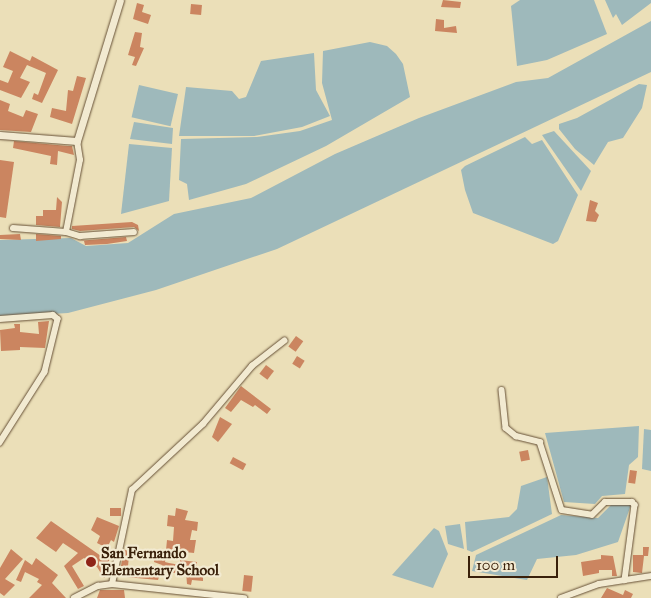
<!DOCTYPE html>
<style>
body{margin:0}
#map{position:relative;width:651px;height:598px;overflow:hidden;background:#ebdfb8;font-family:"IM FELL Great Primer",serif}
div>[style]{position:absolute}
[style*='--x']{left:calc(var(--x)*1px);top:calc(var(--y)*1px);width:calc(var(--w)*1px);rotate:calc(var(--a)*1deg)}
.water>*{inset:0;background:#9eb9bb;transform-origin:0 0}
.building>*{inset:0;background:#cb8560;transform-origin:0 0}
.roads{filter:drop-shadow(0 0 1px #665036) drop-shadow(0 0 1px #665036)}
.minor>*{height:5.5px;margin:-2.75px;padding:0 2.75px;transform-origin:2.75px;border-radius:2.75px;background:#f2ead1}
.tertiary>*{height:7px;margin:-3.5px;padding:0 3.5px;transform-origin:3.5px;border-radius:3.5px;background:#f2ead1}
.dots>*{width:14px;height:14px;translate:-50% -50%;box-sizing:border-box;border:2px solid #f2ead1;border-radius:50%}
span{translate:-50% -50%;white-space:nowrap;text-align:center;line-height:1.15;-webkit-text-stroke:4.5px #f2ead1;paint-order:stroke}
.poi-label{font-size:15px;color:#39200a;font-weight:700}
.left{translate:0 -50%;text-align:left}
.scale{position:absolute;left:468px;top:556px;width:90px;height:22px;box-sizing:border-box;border:2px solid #39200a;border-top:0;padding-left:6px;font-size:15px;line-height:18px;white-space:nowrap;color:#39200a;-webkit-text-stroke:4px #f2ead1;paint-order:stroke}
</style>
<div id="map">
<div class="water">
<i style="clip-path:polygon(520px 0,594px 0,607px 34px,547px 60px,517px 66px,511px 6px)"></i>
<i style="clip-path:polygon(605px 0,651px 0,651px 3px,622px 25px,616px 14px,613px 18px)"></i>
<i style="clip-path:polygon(651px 21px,651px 72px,277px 249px,156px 290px,68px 313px,0 317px,0 240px,71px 238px,86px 246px,128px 243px,174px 214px,251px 198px,335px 154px,419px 118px,516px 82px,548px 78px)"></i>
<i style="clip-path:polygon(370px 42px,387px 46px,396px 54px,403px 64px,410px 97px,326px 146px,246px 184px,189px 200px,187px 184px,179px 180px,181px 139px,257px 137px,300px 131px,332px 120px,322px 83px,323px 51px)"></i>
<i style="clip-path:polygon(314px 53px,316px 90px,330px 116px,302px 127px,254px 136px,179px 136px,186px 87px,232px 91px,239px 99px,246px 97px,261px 61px)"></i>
<i style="clip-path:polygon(639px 84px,647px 85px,642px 108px,623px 138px,608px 142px,594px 165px,575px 149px,559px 129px,559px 124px,577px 118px)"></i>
<i style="left:139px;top:85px;width:40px;height:33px;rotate:13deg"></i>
<i style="clip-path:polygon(134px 122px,173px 128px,172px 144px,130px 139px)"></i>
<i style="clip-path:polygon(554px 131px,591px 171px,581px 191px,542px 135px)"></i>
<i style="clip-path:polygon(525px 137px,532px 144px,542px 140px,578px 195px,558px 241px,553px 244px,473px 213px,465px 190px,461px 170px,465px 166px)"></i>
<i style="clip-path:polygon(129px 144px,172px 148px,169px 201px,121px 214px)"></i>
<i style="clip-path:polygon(639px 426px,638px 457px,629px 465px,625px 494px,602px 496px,595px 504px,564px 502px,545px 433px)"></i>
<i style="clip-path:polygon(644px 429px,651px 430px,651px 471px,642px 469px)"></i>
<i style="clip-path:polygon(547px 477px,552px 514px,472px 552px,467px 550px,465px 522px,509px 517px,517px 509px,521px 486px)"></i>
<i style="clip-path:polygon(614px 502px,632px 502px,618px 542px,576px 555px,537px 559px,527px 580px,472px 571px,476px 555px,561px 515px,598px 518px)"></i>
<i style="clip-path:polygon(460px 524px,464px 549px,448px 544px,445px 526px)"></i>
<i style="clip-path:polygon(434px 528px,439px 531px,448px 554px,433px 588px,392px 575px)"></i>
</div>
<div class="building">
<i style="clip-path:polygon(443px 0,461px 2px,460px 8px,441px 7px)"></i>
<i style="clip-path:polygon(137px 3px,144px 5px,142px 12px,151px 15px,148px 24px,133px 19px)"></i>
<i style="left:191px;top:4px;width:11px;height:10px;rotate:5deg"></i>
<i style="clip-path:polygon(436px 19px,444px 20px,444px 28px,456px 26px,457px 33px,435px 31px)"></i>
<i style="clip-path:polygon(135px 32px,142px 33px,140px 47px,144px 48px,136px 66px,132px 65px,135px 57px,128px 55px)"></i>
<i style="clip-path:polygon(10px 51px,30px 61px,32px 56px,58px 70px,42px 103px,32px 99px,34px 93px,38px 95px,46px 73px,27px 65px,20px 78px,30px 82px,21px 98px,0 90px,0 80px,8px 83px,13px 71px,3px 67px)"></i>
<i style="clip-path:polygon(77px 76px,86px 78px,72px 124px,50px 117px,52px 108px,66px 111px,68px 90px,73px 91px)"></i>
<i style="clip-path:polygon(0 100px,10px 104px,8px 111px,23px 117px,26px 110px,38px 114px,31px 132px,0 130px)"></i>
<i style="clip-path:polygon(14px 141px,68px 146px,72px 146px,74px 155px,58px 151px,57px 165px,50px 164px,51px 156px,13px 148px)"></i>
<i style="clip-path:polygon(0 160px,14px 162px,6px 218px,0 217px)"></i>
<i style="clip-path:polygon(57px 197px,62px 202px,60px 227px,36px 225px,36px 216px,43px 216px,43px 210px,56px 210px)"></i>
<i style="clip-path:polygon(590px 200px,598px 203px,595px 211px,599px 215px,596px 222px,586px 221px)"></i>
<i style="clip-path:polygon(132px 222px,138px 225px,139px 231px,134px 227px,80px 231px,72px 229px,72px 226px)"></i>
<i style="clip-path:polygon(20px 234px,21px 240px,0 239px,0 235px)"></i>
<i style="clip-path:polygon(36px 234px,61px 236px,61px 239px,36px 241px)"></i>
<i style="clip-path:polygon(126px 237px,127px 241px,107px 244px,85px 245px,84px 241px,77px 241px)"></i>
<i style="clip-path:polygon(49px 321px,45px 348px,20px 347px,20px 350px,1px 351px,0 330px,15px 328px,14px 324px,20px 324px,20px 332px,39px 334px,38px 322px)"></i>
<i style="left:296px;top:336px;width:9px;height:13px;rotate:36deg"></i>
<i style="left:297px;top:356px;width:9px;height:9px;rotate:32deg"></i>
<i style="left:266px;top:365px;width:10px;height:11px;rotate:37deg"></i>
<i style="clip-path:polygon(241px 386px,271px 409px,267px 414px,255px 405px,253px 407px,241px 400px,231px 412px,225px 408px)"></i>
<i style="clip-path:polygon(220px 417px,232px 424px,218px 442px,212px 437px)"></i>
<i style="left:528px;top:450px;width:10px;height:9px;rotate:79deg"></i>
<i style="left:233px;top:457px;width:15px;height:7px;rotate:28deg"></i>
<i style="left:630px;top:470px;width:7px;height:13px;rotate:8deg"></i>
<i style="left:121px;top:508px;width:8px;height:11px;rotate:90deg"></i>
<i style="clip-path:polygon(176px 508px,188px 511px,185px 520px,198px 522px,197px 531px,192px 530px,190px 540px,196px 540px,194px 553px,166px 550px,167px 540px,173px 541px,174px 527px,167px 526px,168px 515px,175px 516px)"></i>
<i style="clip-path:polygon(97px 517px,119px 526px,114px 542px,111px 540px,107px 548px,97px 543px,100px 536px,91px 530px)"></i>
<i style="clip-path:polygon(51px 521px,101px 556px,105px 548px,114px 552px,107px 564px,109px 574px,104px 578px,97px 567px,84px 558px,72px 566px,84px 586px,78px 589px,64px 566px,78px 553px,63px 543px,56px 552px,36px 538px)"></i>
<i style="clip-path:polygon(131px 547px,142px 553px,142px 558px,129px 556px,128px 566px,121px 566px,124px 550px,130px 551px)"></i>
<i style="clip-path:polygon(643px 547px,649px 547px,648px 556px,644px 556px,642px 573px,633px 572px,633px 555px,643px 555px)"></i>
<i style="clip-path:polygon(11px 549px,23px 559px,5px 579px,15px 585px,4px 596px,0 593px,0 568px)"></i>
<i style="clip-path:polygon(155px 550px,167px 551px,165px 562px,169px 563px,180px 565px,180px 560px,197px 562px,196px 573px,203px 574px,203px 581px,192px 580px,191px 585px,187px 584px,186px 572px,160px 574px,162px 565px,154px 562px)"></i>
<i style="clip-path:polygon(601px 555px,613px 556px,617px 576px,612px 576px,612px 570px,599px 570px,599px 573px,583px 576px,581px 562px,601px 559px)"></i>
<i style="clip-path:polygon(36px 558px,58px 575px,52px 583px,66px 598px,29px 598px,42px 585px,37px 582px,39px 579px,25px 572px,21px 582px,16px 580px,25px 560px,32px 565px)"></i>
<i style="clip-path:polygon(127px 568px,144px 569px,144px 574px,159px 577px,158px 580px,126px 577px)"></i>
<i style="left:244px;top:575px;width:9px;height:16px;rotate:6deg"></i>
<i style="clip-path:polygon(607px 588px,623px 595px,625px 590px,633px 594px,631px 598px,601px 598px)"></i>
<i style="clip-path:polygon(100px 590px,124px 590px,125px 598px,97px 598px)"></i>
</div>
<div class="roads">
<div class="minor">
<i style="--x:13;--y:228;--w:53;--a:4.3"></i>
<i style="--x:66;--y:232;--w:73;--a:-79"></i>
<i style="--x:80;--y:160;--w:19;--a:-99"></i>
<i style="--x:66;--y:232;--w:15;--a:16"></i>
<i style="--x:80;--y:236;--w:54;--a:-4.2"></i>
<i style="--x:0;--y:319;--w:53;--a:-4.3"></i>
<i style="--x:53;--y:315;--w:6;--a:39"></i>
<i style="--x:58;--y:319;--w:55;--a:103.8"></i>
<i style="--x:45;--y:372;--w:84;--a:122.4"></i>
<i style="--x:502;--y:390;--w:38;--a:84"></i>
<i style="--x:506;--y:428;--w:13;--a:39"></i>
<i style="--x:516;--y:436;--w:25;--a:14"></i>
<i style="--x:540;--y:442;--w:71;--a:72.1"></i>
<i style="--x:562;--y:510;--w:30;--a:9"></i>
<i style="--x:592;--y:515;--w:18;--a:-45"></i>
<i style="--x:605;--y:502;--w:27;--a:0"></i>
<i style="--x:632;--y:502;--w:4;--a:45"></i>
<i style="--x:635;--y:505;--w:76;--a:97.6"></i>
<i style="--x:112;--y:584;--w:96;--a:-78"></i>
<i style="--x:132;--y:490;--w:97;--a:-42.9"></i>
<i style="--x:203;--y:424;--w:76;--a:-49.8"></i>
<i style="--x:252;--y:366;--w:41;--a:-38"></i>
<i style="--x:74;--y:598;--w:27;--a:-27"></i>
<i style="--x:98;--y:586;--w:14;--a:-8"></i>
<i style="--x:112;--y:584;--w:133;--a:6.1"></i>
<i style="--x:561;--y:598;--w:40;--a:-20.2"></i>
<i style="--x:599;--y:584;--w:53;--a:-8.7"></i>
</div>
<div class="tertiary">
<i style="--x:0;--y:135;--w:77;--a:4.5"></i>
<i style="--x:77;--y:141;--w:147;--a:-73"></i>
</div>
</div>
<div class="dots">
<i style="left:91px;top:562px;background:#8f2418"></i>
</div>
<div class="poi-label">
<span class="left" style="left:101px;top:562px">San Fernando<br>Elementary School</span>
</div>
<div class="scale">100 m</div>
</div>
